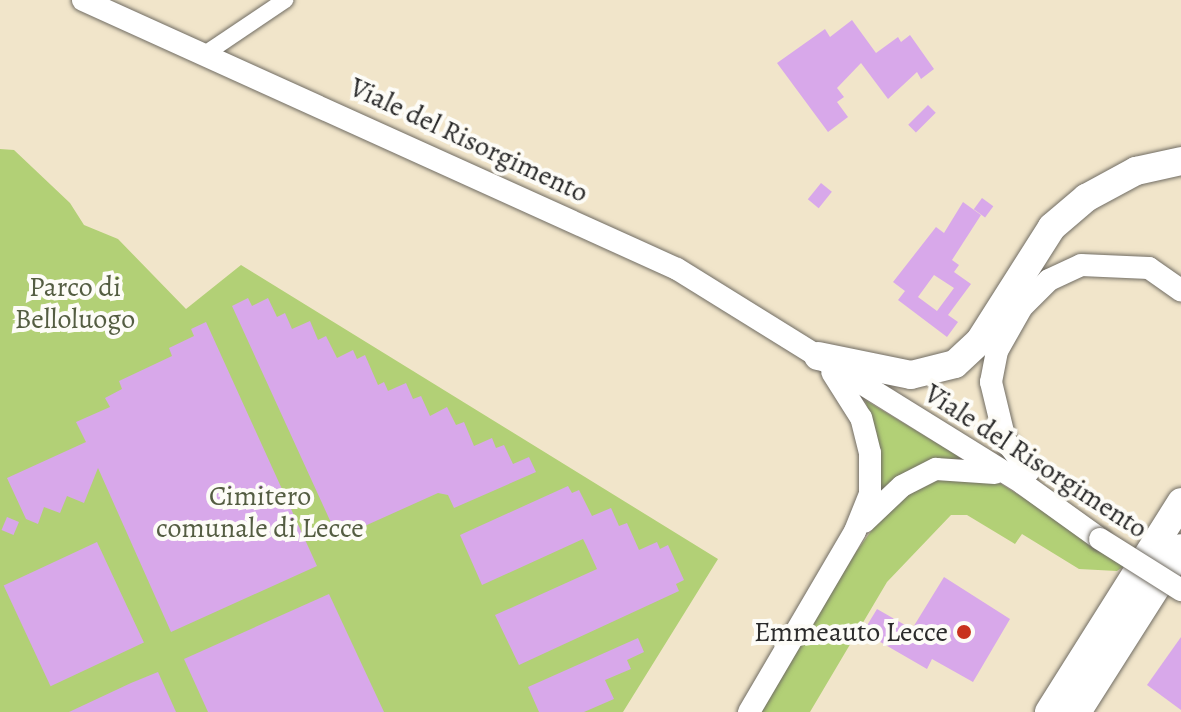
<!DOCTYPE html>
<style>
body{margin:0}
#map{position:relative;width:1181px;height:712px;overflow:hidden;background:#f1e5ca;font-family:Alegreya,serif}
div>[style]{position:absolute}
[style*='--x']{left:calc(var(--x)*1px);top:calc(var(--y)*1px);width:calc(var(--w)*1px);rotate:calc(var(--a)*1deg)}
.green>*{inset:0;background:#b2d076}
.building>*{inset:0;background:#d8a8ea;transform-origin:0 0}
.roads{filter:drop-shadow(0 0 2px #706c63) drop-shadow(0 0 2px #706c63)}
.street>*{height:16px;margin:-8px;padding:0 8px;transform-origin:8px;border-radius:8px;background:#fff}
.secondary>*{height:22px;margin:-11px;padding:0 11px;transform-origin:11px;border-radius:11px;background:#fff}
.highway>*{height:28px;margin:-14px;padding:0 14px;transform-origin:14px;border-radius:14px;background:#fff}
.bridges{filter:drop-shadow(0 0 2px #706c63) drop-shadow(0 0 2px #706c63)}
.secondary-bridge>*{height:22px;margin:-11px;padding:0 11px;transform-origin:11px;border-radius:11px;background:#fff}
.dots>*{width:22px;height:22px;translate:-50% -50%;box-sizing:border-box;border:4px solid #fdfcf7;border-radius:50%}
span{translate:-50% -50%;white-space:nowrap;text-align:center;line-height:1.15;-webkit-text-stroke:8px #fdfcf7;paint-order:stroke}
.street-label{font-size:28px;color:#2b2b2b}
.park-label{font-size:28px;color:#545d42}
.poi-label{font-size:28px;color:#2b2b2b}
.right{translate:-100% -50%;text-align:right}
</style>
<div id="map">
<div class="green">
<i style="clip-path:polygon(0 149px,14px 150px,70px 203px,84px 225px,118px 239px,186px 309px,241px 265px,718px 559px,623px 712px,0 712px)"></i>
<i style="clip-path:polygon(865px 400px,960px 457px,959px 460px,878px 496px,877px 434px)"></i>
<i style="clip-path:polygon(977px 476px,1001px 484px,1128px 563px,1117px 571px,1079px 569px,1022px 534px,1015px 544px,967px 515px,951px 515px,887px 582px,810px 712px,759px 712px,856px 552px,893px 501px,935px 477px)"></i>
</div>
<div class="building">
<i style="clip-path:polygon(852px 20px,876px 53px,898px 37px,901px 42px,910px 35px,934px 69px,921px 79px,917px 72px,888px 99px,861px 63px,837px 88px,844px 97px,837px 102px,848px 117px,828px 132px,777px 63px,825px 29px,830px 37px)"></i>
<i style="left:928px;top:105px;width:11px;height:28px;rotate:45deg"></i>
<i style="left:821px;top:183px;width:14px;height:21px;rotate:39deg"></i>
<i style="left:982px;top:198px;width:14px;height:14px;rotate:36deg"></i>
<i style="clip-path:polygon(evenodd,963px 202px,981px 215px,952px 260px,959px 265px,954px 272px,971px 284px,948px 315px,958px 322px,947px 337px,898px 300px,905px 291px,893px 282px,936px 227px,944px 233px,963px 202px,934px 275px,954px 288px,937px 311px,918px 297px,934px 275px)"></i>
<i style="clip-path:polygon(248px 298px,252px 306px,268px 298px,277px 317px,285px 313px,292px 329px,310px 321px,318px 340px,326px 336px,337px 358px,353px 350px,357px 359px,365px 355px,378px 385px,384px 382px,388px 391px,406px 383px,413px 399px,421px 396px,430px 416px,447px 407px,456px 425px,464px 422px,474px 446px,492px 438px,496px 448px,504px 445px,513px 464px,529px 457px,536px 472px,454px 508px,448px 495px,438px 493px,338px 538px,232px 306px)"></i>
<i style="clip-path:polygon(206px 322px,317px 566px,171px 632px,98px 468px,84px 503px,67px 496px,60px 513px,44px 507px,38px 524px,26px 519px,7px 478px,86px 442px,76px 422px,110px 407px,105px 398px,122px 389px,119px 381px,172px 356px,169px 348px,194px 336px,191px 329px)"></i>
<i style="clip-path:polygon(568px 486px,572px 493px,579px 490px,592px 516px,611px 508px,619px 526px,627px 523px,639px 550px,657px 542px,660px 549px,668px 545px,684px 580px,676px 584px,679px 591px,519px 665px,495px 615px,597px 569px,586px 545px,583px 539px,482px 585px,460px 535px)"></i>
<i style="left:7px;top:517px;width:13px;height:14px;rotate:23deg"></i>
<i style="left:97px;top:542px;width:111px;height:103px;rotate:65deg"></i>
<i style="clip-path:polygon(944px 577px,1010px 619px,973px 682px,932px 659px,927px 669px,863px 632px,877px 609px,912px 629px)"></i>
<i style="clip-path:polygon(329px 594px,384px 712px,208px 712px,184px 659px)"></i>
<i style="clip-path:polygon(1181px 637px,1181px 710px,1147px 685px)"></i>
<i style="clip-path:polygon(638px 638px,644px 652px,627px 660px,631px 669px,605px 680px,614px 699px,584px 712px,539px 712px,528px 687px)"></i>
<i style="clip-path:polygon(158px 672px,176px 712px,69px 712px,131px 683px)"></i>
</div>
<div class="roads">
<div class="street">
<i style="--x:205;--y:54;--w:97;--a:-34"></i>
</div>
<div class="secondary">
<i style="--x:83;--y:0;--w:652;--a:24.36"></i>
<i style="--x:677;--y:269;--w:406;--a:31.8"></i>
<i style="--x:1022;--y:483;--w:96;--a:35.7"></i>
<i style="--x:1029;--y:471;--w:39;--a:-128"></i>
<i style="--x:1005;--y:440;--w:60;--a:-103.6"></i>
<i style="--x:991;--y:382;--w:32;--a:-79"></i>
<i style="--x:997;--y:351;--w:51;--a:-60.4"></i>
<i style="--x:1022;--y:307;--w:38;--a:-45"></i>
<i style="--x:1049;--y:280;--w:35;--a:-25"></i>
<i style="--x:1081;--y:265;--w:68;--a:2.5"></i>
<i style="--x:1149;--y:268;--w:39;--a:35"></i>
<i style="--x:864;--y:522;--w:52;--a:-43.5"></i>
<i style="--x:902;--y:486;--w:38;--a:-27"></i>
<i style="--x:936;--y:469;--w:59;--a:3.9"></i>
<i style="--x:749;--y:712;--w:210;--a:-59.6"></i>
<i style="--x:855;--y:531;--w:40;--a:-68"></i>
<i style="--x:870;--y:494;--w:41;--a:-90"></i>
<i style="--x:870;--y:453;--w:36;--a:-104"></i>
<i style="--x:861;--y:418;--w:54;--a:-122.2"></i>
</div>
<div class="highway">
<i style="--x:818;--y:356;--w:95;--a:11.5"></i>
<i style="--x:911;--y:375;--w:45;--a:-14"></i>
<i style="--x:955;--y:364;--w:33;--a:-43"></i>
<i style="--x:979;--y:342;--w:136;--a:-57.6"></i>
<i style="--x:1052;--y:227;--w:45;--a:-40.5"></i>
<i style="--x:1086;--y:198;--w:57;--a:-28.4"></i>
<i style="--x:1136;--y:171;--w:46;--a:-12.5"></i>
<i style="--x:1049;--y:712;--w:248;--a:-57.8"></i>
<i style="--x:1077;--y:712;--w:194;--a:-57.6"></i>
</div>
</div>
<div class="bridges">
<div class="secondary-bridge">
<i style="--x:1100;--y:539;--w:96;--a:32.2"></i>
</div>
</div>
<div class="dots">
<i style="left:964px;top:632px;background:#c8321e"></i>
</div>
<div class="street-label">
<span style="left:469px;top:140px;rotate:25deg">Viale del Risorgimento</span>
<span style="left:1036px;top:461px;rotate:33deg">Viale del Risorgimento</span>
</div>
<div class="park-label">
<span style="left:75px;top:303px">Parco di<br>Belloluogo</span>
<span style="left:260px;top:512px">Cimitero<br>comunale di Lecce</span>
</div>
<div class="poi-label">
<span class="right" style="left:948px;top:632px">Emmeauto Lecce</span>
</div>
</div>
